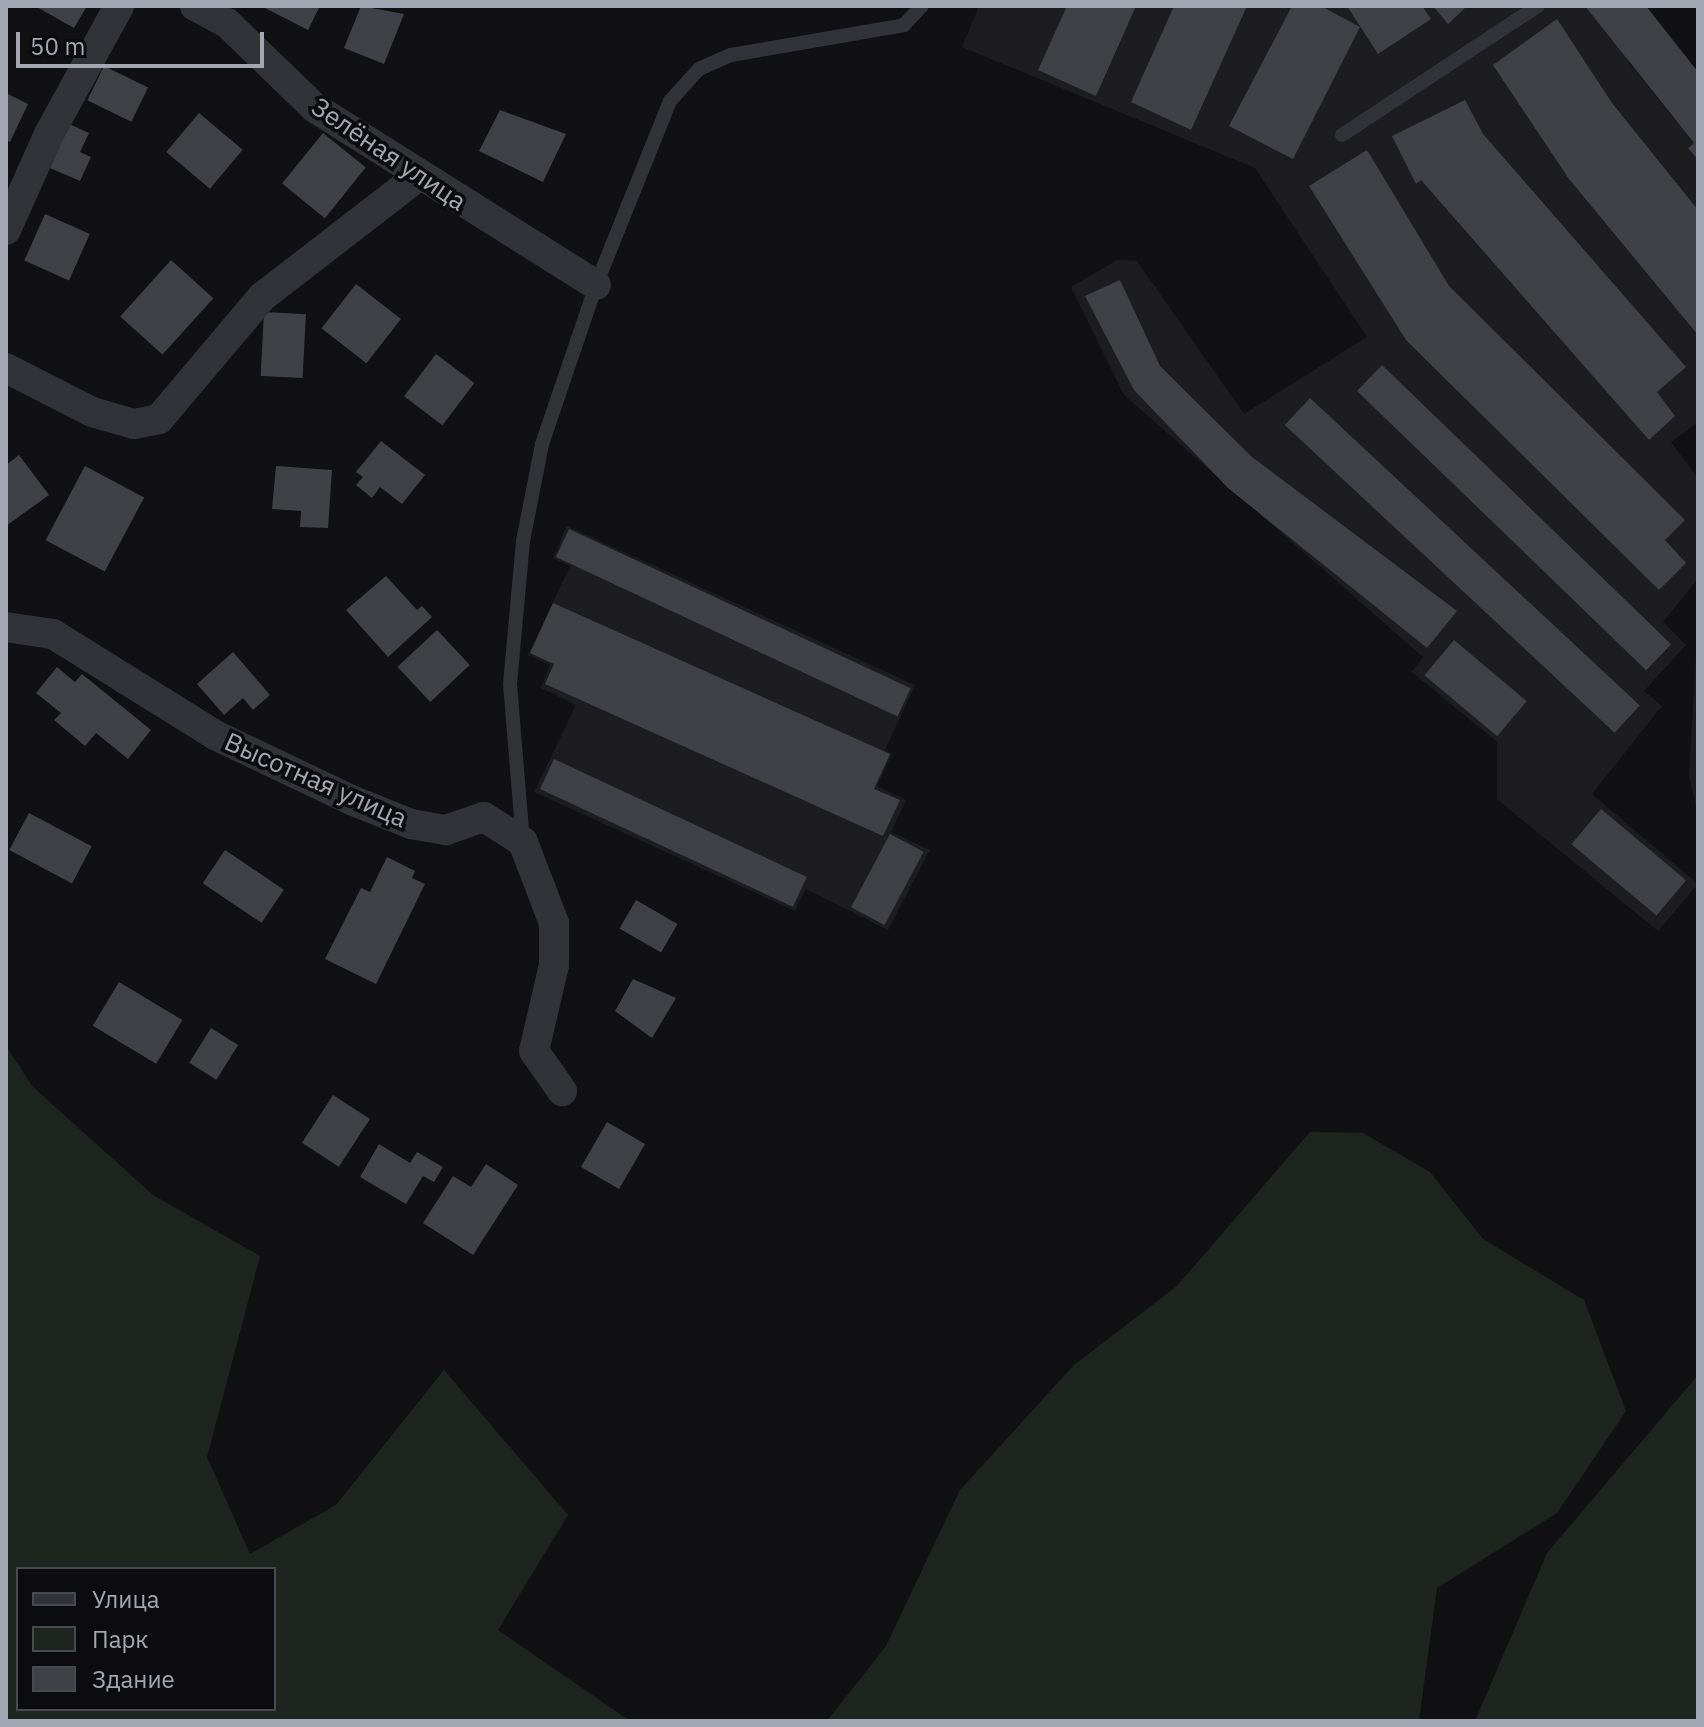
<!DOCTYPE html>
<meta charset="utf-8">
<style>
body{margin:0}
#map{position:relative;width:1704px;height:1727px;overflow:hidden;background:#111113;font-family:"IBM Plex Sans",sans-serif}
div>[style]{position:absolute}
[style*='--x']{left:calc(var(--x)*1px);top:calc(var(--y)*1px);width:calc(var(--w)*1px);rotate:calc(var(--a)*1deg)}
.built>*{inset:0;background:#1d1d20}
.green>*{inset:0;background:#1e251f}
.building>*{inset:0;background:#404146;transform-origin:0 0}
.lane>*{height:14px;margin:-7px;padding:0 7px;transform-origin:7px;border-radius:7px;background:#323338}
.street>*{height:30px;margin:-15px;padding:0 15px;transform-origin:15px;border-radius:15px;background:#323338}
span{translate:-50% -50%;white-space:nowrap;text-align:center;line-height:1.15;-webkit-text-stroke:7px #0c0c0e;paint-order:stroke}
.street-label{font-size:26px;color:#a3a7b3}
.frame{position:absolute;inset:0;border:8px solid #a3a7b3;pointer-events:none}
.legend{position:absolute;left:16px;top:1567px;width:260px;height:144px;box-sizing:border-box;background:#0c0c0e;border:2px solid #484a50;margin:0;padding:10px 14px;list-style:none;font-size:24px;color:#a3a7b3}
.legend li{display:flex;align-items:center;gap:16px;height:40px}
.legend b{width:40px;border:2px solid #484a50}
.scale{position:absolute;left:16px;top:32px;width:248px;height:36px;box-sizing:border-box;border:4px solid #a3a7b3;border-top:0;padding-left:10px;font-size:24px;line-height:28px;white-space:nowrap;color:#a3a7b3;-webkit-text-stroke:6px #0c0c0e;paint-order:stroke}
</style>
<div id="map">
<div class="built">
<i style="clip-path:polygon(971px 6px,1646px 6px,1665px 31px,1628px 62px,1694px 143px,1688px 148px,1698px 160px,1698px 422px,1671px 442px,1698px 478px,1698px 561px,1696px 581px,1663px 622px,1686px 645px,1644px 691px,1662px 706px,1592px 794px,1698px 884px,1658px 931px,1497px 799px,1497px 742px,1412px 672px,1423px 657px,1124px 395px,1071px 287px,1117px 260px,1137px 261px,1244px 414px,1367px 337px,1255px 168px,962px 47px,978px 9px)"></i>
<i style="clip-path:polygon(567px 526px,915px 685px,885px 750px,892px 754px,877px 786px,906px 800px,891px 832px,930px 850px,888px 930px,806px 889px,795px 911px,534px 792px,576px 705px,541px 688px,550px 665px,528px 655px,570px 566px,553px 558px)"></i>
<i style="clip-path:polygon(1698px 618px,1698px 814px,1689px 777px)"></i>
</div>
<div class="green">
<i style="clip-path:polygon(evenodd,6px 1046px,33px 1087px,153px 1195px,260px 1256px,207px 1457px,250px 1554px,336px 1505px,444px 1370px,568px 1515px,498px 1630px,630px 1721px,6px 1721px,6px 1046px,18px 1569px,274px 1569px,274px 1709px,18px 1709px,18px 1569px)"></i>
<i style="clip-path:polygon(1310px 1132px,1363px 1133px,1430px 1172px,1483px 1239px,1584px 1300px,1626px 1411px,1557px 1513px,1437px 1588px,1419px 1721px,827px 1721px,886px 1646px,960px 1490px,1074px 1365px,1177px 1286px)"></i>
<i style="clip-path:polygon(1698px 1375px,1698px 1721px,1475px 1721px,1547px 1553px)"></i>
</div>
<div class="building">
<i style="clip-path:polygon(35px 6px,87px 6px,74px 28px)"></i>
<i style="clip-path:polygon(261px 6px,320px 6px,308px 30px)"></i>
<i style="clip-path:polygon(361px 6px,404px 14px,384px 64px,344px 48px)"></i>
<i style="clip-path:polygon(1067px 6px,1136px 6px,1096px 96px,1038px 70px)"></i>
<i style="clip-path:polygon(1174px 6px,1247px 6px,1191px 130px,1131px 102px)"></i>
<i style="clip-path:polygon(1292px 6px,1321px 6px,1360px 27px,1293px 159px,1229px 126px)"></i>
<i style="clip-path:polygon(1347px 6px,1422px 6px,1431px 19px,1378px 54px)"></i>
<i style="clip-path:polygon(1433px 6px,1467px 6px,1448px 24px)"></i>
<i style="clip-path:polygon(1585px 6px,1646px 6px,1698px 72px,1698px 160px,1688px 148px,1694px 143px)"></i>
<i style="clip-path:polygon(1557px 19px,1612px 103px,1698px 210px,1698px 335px,1569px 179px,1493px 65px)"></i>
<i style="left:104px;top:66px;width:49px;height:38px;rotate:26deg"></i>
<i style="clip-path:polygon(6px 93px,28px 104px,10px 142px,6px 140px)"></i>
<i style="clip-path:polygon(1465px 100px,1483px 134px,1686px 367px,1657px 392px,1675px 416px,1649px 440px,1421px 180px,1416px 184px,1392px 136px)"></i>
<i style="clip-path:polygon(500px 110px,566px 134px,543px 182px,479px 151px)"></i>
<i style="left:199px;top:113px;width:57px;height:51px;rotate:40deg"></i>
<i style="clip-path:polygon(69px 124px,89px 133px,80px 152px,91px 157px,80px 181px,50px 168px)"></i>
<i style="left:323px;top:133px;width:55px;height:65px;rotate:39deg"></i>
<i style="clip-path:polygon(1367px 150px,1449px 286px,1685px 520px,1665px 540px,1686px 563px,1659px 590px,1406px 340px,1309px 186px)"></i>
<i style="left:45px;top:214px;width:49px;height:51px;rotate:24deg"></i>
<i style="left:171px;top:260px;width:57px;height:76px;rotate:42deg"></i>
<i style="clip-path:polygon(1120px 280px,1160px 366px,1252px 457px,1457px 611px,1427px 648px,1228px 488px,1134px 390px,1085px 296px)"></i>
<i style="left:356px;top:284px;width:57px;height:56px;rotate:38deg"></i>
<i style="left:264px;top:312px;width:42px;height:64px;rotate:3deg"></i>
<i style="left:436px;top:354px;width:48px;height:53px;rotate:37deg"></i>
<i style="left:1382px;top:365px;width:402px;height:36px;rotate:44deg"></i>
<i style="left:1310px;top:398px;width:451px;height:37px;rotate:43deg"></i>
<i style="clip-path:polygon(381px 441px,425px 475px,402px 504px,380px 487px,372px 498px,356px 485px,363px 477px,356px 472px)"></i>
<i style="clip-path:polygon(19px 455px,49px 495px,6px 526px,6px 465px)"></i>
<i style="left:85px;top:466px;width:67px;height:84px;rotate:28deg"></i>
<i style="clip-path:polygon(276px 466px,332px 470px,328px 528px,300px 527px,301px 511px,272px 509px)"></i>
<i style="left:569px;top:529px;width:377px;height:31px;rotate:25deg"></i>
<i style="clip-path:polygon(386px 576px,417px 610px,422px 606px,432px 617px,388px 657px,346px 610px)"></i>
<i style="clip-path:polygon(553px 603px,890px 754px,874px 789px,900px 800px,883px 836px,545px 684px,554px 664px,530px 653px)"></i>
<i style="left:437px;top:630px;width:48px;height:54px;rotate:47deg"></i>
<i style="left:1454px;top:640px;width:95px;height:46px;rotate:40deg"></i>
<i style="clip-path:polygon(233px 652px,270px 695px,253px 710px,243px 698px,224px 715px,197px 684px)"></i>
<i style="clip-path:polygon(57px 667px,75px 682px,82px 674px,151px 730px,128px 759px,96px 733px,85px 746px,54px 720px,61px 713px,36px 693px)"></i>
<i style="left:554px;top:759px;width:279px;height:33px;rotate:25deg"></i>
<i style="left:1601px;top:809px;width:111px;height:46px;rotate:40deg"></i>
<i style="left:29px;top:813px;width:71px;height:42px;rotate:28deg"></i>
<i style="left:890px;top:834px;width:38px;height:83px;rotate:28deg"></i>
<i style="left:225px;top:850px;width:71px;height:40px;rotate:34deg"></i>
<i style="clip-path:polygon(387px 857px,415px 871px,412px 878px,425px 884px,376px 984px,325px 959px,361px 888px,370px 892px)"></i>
<i style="left:636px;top:900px;width:48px;height:33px;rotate:30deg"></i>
<i style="clip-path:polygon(633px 979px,676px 998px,652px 1038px,615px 1011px)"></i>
<i style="left:119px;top:982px;width:74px;height:51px;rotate:31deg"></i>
<i style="left:211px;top:1028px;width:32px;height:41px;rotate:32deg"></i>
<i style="left:333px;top:1095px;width:44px;height:57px;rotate:33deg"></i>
<i style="left:607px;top:1122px;width:44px;height:52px;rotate:30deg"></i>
<i style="clip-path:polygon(379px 1144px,410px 1163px,417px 1152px,443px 1167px,434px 1182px,423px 1176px,406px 1204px,360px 1177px)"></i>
<i style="clip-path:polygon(486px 1164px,518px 1185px,473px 1255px,423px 1223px,453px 1176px,471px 1187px)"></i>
</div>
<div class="lane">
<i style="--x:1342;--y:135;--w:235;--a:-33.4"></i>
<i style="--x:523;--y:842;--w:159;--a:-94.7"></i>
<i style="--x:510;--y:684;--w:144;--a:-84.8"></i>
<i style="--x:523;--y:541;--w:99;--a:-78.9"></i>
<i style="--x:542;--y:444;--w:168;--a:-71.2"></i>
<i style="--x:596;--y:285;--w:198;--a:-68.1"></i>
<i style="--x:670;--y:101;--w:43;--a:-47.8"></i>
<i style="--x:699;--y:69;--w:35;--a:-24"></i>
<i style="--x:731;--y:55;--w:176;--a:-9.8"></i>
<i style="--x:904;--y:25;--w:26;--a:-47"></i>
</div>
<div class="street">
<i style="--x:195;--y:6;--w:36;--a:28"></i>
<i style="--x:227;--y:23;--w:122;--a:44"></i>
<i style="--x:315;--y:108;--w:332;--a:32.2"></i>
<i style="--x:6;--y:230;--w:105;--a:-65.9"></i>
<i style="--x:49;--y:134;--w:146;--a:-61.3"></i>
<i style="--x:6;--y:368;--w:97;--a:27.1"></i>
<i style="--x:92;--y:412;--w:44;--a:15.9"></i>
<i style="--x:134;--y:424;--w:25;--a:-11"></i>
<i style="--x:159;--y:419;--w:160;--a:-49.8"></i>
<i style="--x:262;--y:297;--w:196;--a:-37.7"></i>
<i style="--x:6;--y:627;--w:48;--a:8.5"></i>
<i style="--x:53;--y:634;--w:191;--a:31.9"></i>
<i style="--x:215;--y:735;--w:151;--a:25.5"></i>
<i style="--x:351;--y:800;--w:65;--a:21.8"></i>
<i style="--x:411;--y:824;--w:36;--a:10"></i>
<i style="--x:446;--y:830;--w:40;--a:-18.9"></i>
<i style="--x:484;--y:817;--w:46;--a:32.7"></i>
<i style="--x:523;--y:842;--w:87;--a:69.1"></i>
<i style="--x:554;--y:923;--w:42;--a:90"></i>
<i style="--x:554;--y:965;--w:88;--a:103.1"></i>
<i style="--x:534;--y:1051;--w:49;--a:55"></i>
</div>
<div class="street-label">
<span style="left:389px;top:154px;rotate:34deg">Зелёная улица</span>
<span style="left:316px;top:780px;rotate:24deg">Высотная улица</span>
</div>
<div class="frame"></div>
<ul class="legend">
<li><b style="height:10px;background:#323338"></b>Улица</li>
<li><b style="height:22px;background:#1e251f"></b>Парк</li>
<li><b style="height:22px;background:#404146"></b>Здание</li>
</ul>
<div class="scale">50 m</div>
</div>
